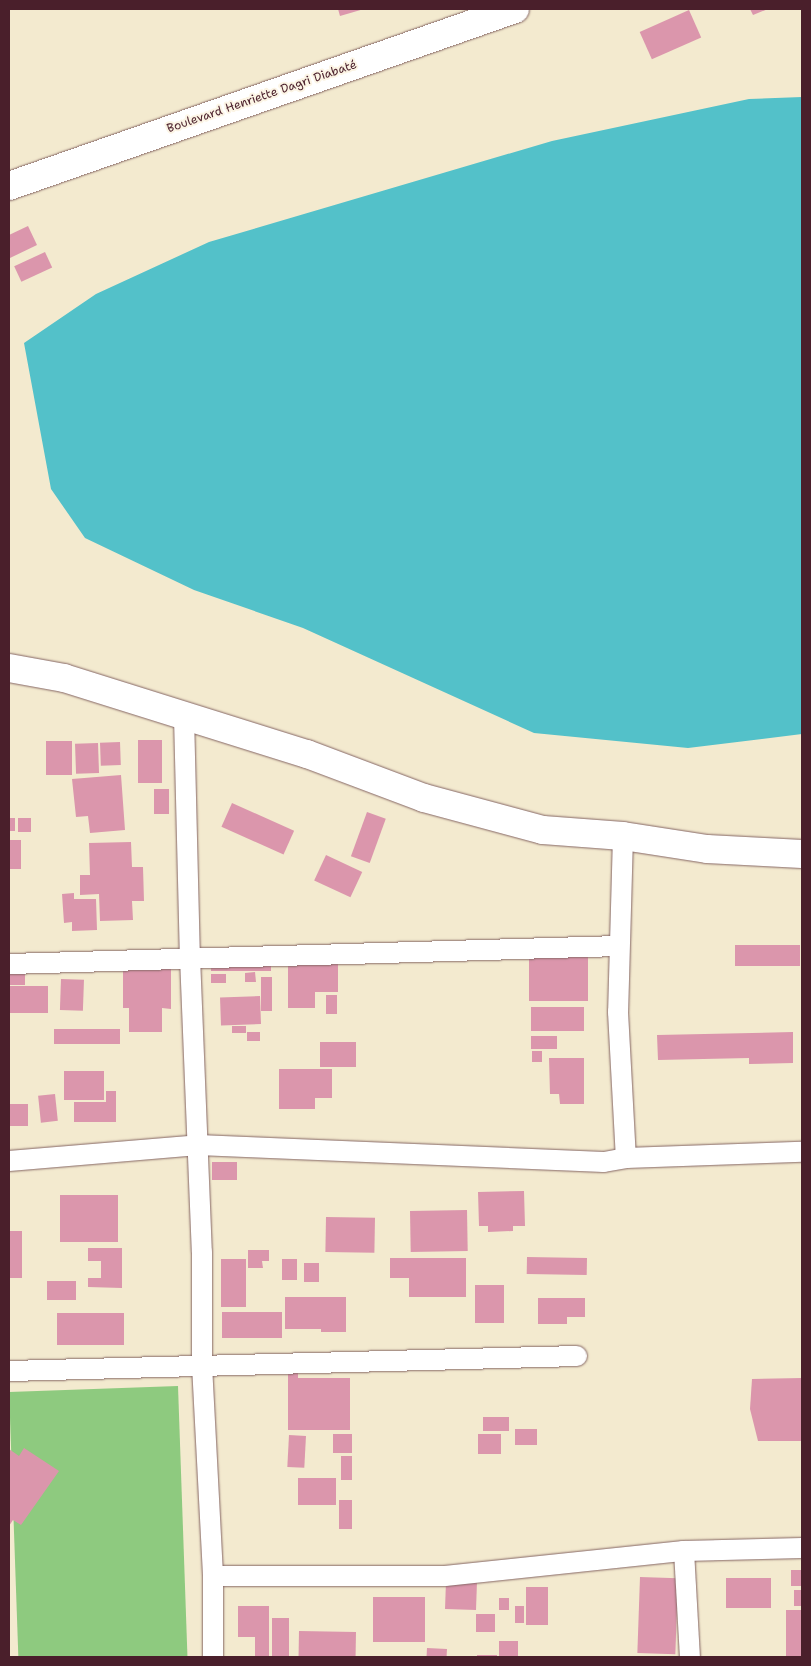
<!DOCTYPE html>
<meta charset="utf-8">
<style>
body{margin:0}
#map{position:relative;width:811px;height:1666px;overflow:hidden;background:#f3eacf;font-family:"Shantell Sans",sans-serif}
div>[style]{position:absolute}
[style*='--x']{left:calc(var(--x)*1px);top:calc(var(--y)*1px);width:calc(var(--w)*1px);rotate:calc(var(--a)*1deg)}
.green>*{inset:0;background:#8eca7f;transform-origin:0 0}
.water>*{inset:0;background:#53c1c9}
.building>*{inset:0;background:#db96ac;transform-origin:0 0}
.roads{filter:drop-shadow(0 0 1px #856664) drop-shadow(0 0 1px #856664)}
.street>*{height:20px;margin:-10px;padding:0 10px;transform-origin:10px;border-radius:10px;background:#fff}
.secondary>*{height:28px;margin:-14px;padding:0 14px;transform-origin:14px;border-radius:14px;background:#fff}
span{translate:-50% -50%;white-space:nowrap;text-align:center;line-height:1.15;-webkit-text-stroke:4px #fcf5e5;paint-order:stroke}
.street-label{font-size:12px;color:#4a1f2b}
.frame{position:absolute;inset:0;border:10px solid #4a1f2b;pointer-events:none}
</style>
<div id="map">
<div class="green">
<i style="left:178px;top:1386px;width:271px;height:169px;rotate:88deg"></i>
</div>
<div class="water">
<i style="clip-path:polygon(802px 97px,802px 734px,688px 748px,534px 733px,303px 628px,194px 590px,85px 538px,51px 489px,24px 343px,96px 294px,209px 242px,552px 141px,749px 99px)"></i>
</div>
<div class="building">
<i style="clip-path:polygon(338px 9px,364px 9px,340px 16px)"></i>
<i style="clip-path:polygon(750px 9px,768px 9px,753px 15px)"></i>
<i style="left:689px;top:10px;width:30px;height:54px;rotate:66deg"></i>
<i style="clip-path:polygon(28px 226px,37px 245px,10px 258px,9px 235px)"></i>
<i style="left:45px;top:252px;width:17px;height:34px;rotate:65deg"></i>
<i style="left:138px;top:740px;width:24px;height:43px"></i>
<i style="left:46px;top:741px;width:26px;height:34px"></i>
<i style="left:120px;top:742px;width:23px;height:20px;rotate:88deg"></i>
<i style="left:98px;top:743px;width:30px;height:23px;rotate:88deg"></i>
<i style="clip-path:polygon(121px 775px,125px 830px,90px 833px,88px 816px,76px 817px,72px 779px)"></i>
<i style="left:154px;top:789px;width:15px;height:25px"></i>
<i style="left:232px;top:803px;width:68px;height:26px;rotate:24deg"></i>
<i style="left:367px;top:812px;width:20px;height:47px;rotate:20deg"></i>
<i style="left:9px;top:818px;width:6px;height:13px"></i>
<i style="left:18px;top:818px;width:13px;height:14px"></i>
<i style="left:9px;top:840px;width:12px;height:29px"></i>
<i style="clip-path:polygon(131px 842px,132px 867px,143px 867px,144px 901px,132px 901px,133px 920px,100px 921px,99px 894px,80px 895px,80px 875px,90px 875px,89px 843px)"></i>
<i style="left:326px;top:855px;width:40px;height:28px;rotate:25deg"></i>
<i style="clip-path:polygon(74px 893px,74px 899px,96px 899px,97px 930px,72px 931px,72px 922px,64px 923px,62px 894px)"></i>
<i style="left:735px;top:945px;width:65px;height:21px"></i>
<i style="left:529px;top:956px;width:59px;height:45px"></i>
<i style="left:211px;top:959px;width:60px;height:12px"></i>
<i style="clip-path:polygon(288px 964px,338px 964px,338px 992px,315px 992px,315px 1008px,288px 1008px)"></i>
<i style="clip-path:polygon(123px 968px,171px 968px,171px 1009px,162px 1008px,162px 1032px,129px 1032px,129px 1008px,123px 1008px)"></i>
<i style="clip-path:polygon(255px 972px,256px 982px,245px 982px,245px 973px)"></i>
<i style="left:9px;top:974px;width:16px;height:11px"></i>
<i style="left:211px;top:974px;width:15px;height:9px"></i>
<i style="left:261px;top:977px;width:11px;height:34px"></i>
<i style="left:61px;top:979px;width:23px;height:31px;rotate:2deg"></i>
<i style="left:48px;top:986px;width:27px;height:39px;rotate:90deg"></i>
<i style="left:326px;top:995px;width:11px;height:19px"></i>
<i style="left:260px;top:996px;width:28px;height:40px;rotate:88deg"></i>
<i style="left:531px;top:1007px;width:53px;height:24px"></i>
<i style="left:246px;top:1026px;width:7px;height:14px;rotate:90deg"></i>
<i style="left:120px;top:1029px;width:15px;height:66px;rotate:90deg"></i>
<i style="left:247px;top:1032px;width:13px;height:9px"></i>
<i style="clip-path:polygon(793px 1032px,793px 1063px,749px 1064px,749px 1058px,658px 1060px,657px 1035px)"></i>
<i style="left:531px;top:1036px;width:26px;height:13px"></i>
<i style="left:320px;top:1042px;width:36px;height:25px"></i>
<i style="left:532px;top:1051px;width:10px;height:11px"></i>
<i style="clip-path:polygon(549px 1058px,584px 1058px,584px 1104px,560px 1104px,559px 1094px,550px 1094px)"></i>
<i style="clip-path:polygon(279px 1069px,332px 1069px,332px 1098px,315px 1098px,315px 1109px,279px 1109px)"></i>
<i style="left:64px;top:1071px;width:40px;height:29px"></i>
<i style="clip-path:polygon(106px 1091px,116px 1091px,116px 1122px,74px 1122px,74px 1102px,106px 1102px)"></i>
<i style="left:55px;top:1094px;width:27px;height:17px;rotate:84deg"></i>
<i style="left:9px;top:1104px;width:19px;height:22px"></i>
<i style="left:212px;top:1162px;width:25px;height:18px"></i>
<i style="clip-path:polygon(524px 1191px,525px 1226px,513px 1226px,513px 1231px,488px 1232px,488px 1226px,479px 1226px,478px 1192px)"></i>
<i style="left:60px;top:1195px;width:58px;height:47px"></i>
<i style="left:467px;top:1210px;width:41px;height:57px;rotate:89deg"></i>
<i style="left:326px;top:1217px;width:49px;height:35px;rotate:1deg"></i>
<i style="left:9px;top:1231px;width:13px;height:47px"></i>
<i style="clip-path:polygon(88px 1248px,122px 1248px,122px 1288px,88px 1287px,88px 1278px,101px 1278px,101px 1261px,88px 1261px)"></i>
<i style="clip-path:polygon(248px 1250px,269px 1250px,269px 1261px,262px 1261px,263px 1268px,248px 1268px)"></i>
<i style="left:527px;top:1257px;width:60px;height:17px;rotate:1deg"></i>
<i style="clip-path:polygon(390px 1258px,466px 1258px,466px 1297px,409px 1297px,409px 1278px,390px 1278px)"></i>
<i style="left:221px;top:1259px;width:25px;height:48px"></i>
<i style="left:282px;top:1259px;width:15px;height:21px"></i>
<i style="left:304px;top:1263px;width:15px;height:19px"></i>
<i style="left:47px;top:1281px;width:29px;height:19px"></i>
<i style="left:475px;top:1285px;width:29px;height:38px"></i>
<i style="clip-path:polygon(285px 1297px,346px 1297px,346px 1332px,321px 1332px,321px 1329px,285px 1329px)"></i>
<i style="clip-path:polygon(538px 1298px,585px 1298px,585px 1317px,567px 1317px,567px 1324px,538px 1324px)"></i>
<i style="left:222px;top:1312px;width:60px;height:26px"></i>
<i style="left:57px;top:1313px;width:67px;height:32px"></i>
<i style="clip-path:polygon(288px 1370px,298px 1370px,298px 1378px,350px 1378px,350px 1430px,288px 1430px)"></i>
<i style="clip-path:polygon(802px 1378px,802px 1441px,758px 1441px,750px 1409px,752px 1379px)"></i>
<i style="left:483px;top:1417px;width:26px;height:14px"></i>
<i style="left:515px;top:1429px;width:22px;height:16px"></i>
<i style="left:333px;top:1434px;width:19px;height:19px"></i>
<i style="left:478px;top:1434px;width:23px;height:20px"></i>
<i style="left:289px;top:1435px;width:17px;height:32px;rotate:3deg"></i>
<i style="clip-path:polygon(24px 1448px,59px 1471px,21px 1525px,13px 1520px,9px 1526px,9px 1449px,19px 1456px)"></i>
<i style="left:341px;top:1456px;width:11px;height:24px"></i>
<i style="left:298px;top:1478px;width:38px;height:27px"></i>
<i style="left:339px;top:1500px;width:13px;height:29px"></i>
<i style="left:791px;top:1570px;width:11px;height:16px"></i>
<i style="left:640px;top:1577px;width:38px;height:76px;rotate:2deg"></i>
<i style="left:726px;top:1578px;width:45px;height:30px"></i>
<i style="left:446px;top:1581px;width:31px;height:28px;rotate:2deg"></i>
<i style="left:526px;top:1587px;width:22px;height:38px"></i>
<i style="left:794px;top:1590px;width:8px;height:16px"></i>
<i style="left:373px;top:1597px;width:52px;height:45px"></i>
<i style="left:499px;top:1598px;width:10px;height:12px"></i>
<i style="clip-path:polygon(238px 1606px,269px 1606px,269px 1657px,255px 1657px,255px 1637px,238px 1637px)"></i>
<i style="left:515px;top:1606px;width:9px;height:17px"></i>
<i style="left:786px;top:1610px;width:16px;height:47px"></i>
<i style="left:476px;top:1614px;width:19px;height:18px"></i>
<i style="left:272px;top:1618px;width:17px;height:39px"></i>
<i style="left:299px;top:1631px;width:57px;height:26px;rotate:1deg"></i>
<i style="left:499px;top:1641px;width:19px;height:16px"></i>
<i style="left:427px;top:1648px;width:20px;height:9px;rotate:3deg"></i>
<i style="left:477px;top:1655px;width:20px;height:2px"></i>
</div>
<div class="roads">
<div class="street">
<i style="--x:184;--y:716;--w:241;--a:88.6"></i>
<i style="--x:190;--y:957;--w:295;--a:87.7"></i>
<i style="--x:202;--y:1252;--w:113;--a:90"></i>
<i style="--x:202;--y:1365;--w:211;--a:87"></i>
<i style="--x:213;--y:1576;--w:81;--a:90"></i>
<i style="--x:623;--y:836;--w:176;--a:91.6"></i>
<i style="--x:618;--y:1012;--w:146;--a:86.9"></i>
<i style="--x:9;--y:964;--w:610;--a:-1.69"></i>
<i style="--x:9;--y:1161;--w:190;--a:-4.8"></i>
<i style="--x:198;--y:1145;--w:406;--a:2.4"></i>
<i style="--x:604;--y:1162;--w:22;--a:-10"></i>
<i style="--x:626;--y:1158;--w:176;--a:-2"></i>
<i style="--x:9;--y:1371;--w:568;--a:-1.51"></i>
<i style="--x:684;--y:1551;--w:106;--a:86.8"></i>
<i style="--x:213;--y:1576;--w:232;--a:0"></i>
<i style="--x:445;--y:1576;--w:240;--a:-6"></i>
<i style="--x:684;--y:1551;--w:118;--a:-1.5"></i>
</div>
<div class="secondary">
<i style="--x:9;--y:186;--w:536;--a:-19.28"></i>
<i style="--x:9;--y:668;--w:56;--a:10.3"></i>
<i style="--x:64;--y:678;--w:255;--a:17.4"></i>
<i style="--x:307;--y:754;--w:125;--a:20.6"></i>
<i style="--x:424;--y:798;--w:123;--a:15.1"></i>
<i style="--x:543;--y:830;--w:80;--a:4.3"></i>
<i style="--x:623;--y:836;--w:85;--a:8.8"></i>
<i style="--x:707;--y:849;--w:95;--a:3"></i>
</div>
</div>
<div class="street-label">
<span style="left:262px;top:97px;rotate:-19deg">Boulevard Henriette Dagri Diabaté</span>
</div>
<div class="frame"></div>
</div>
